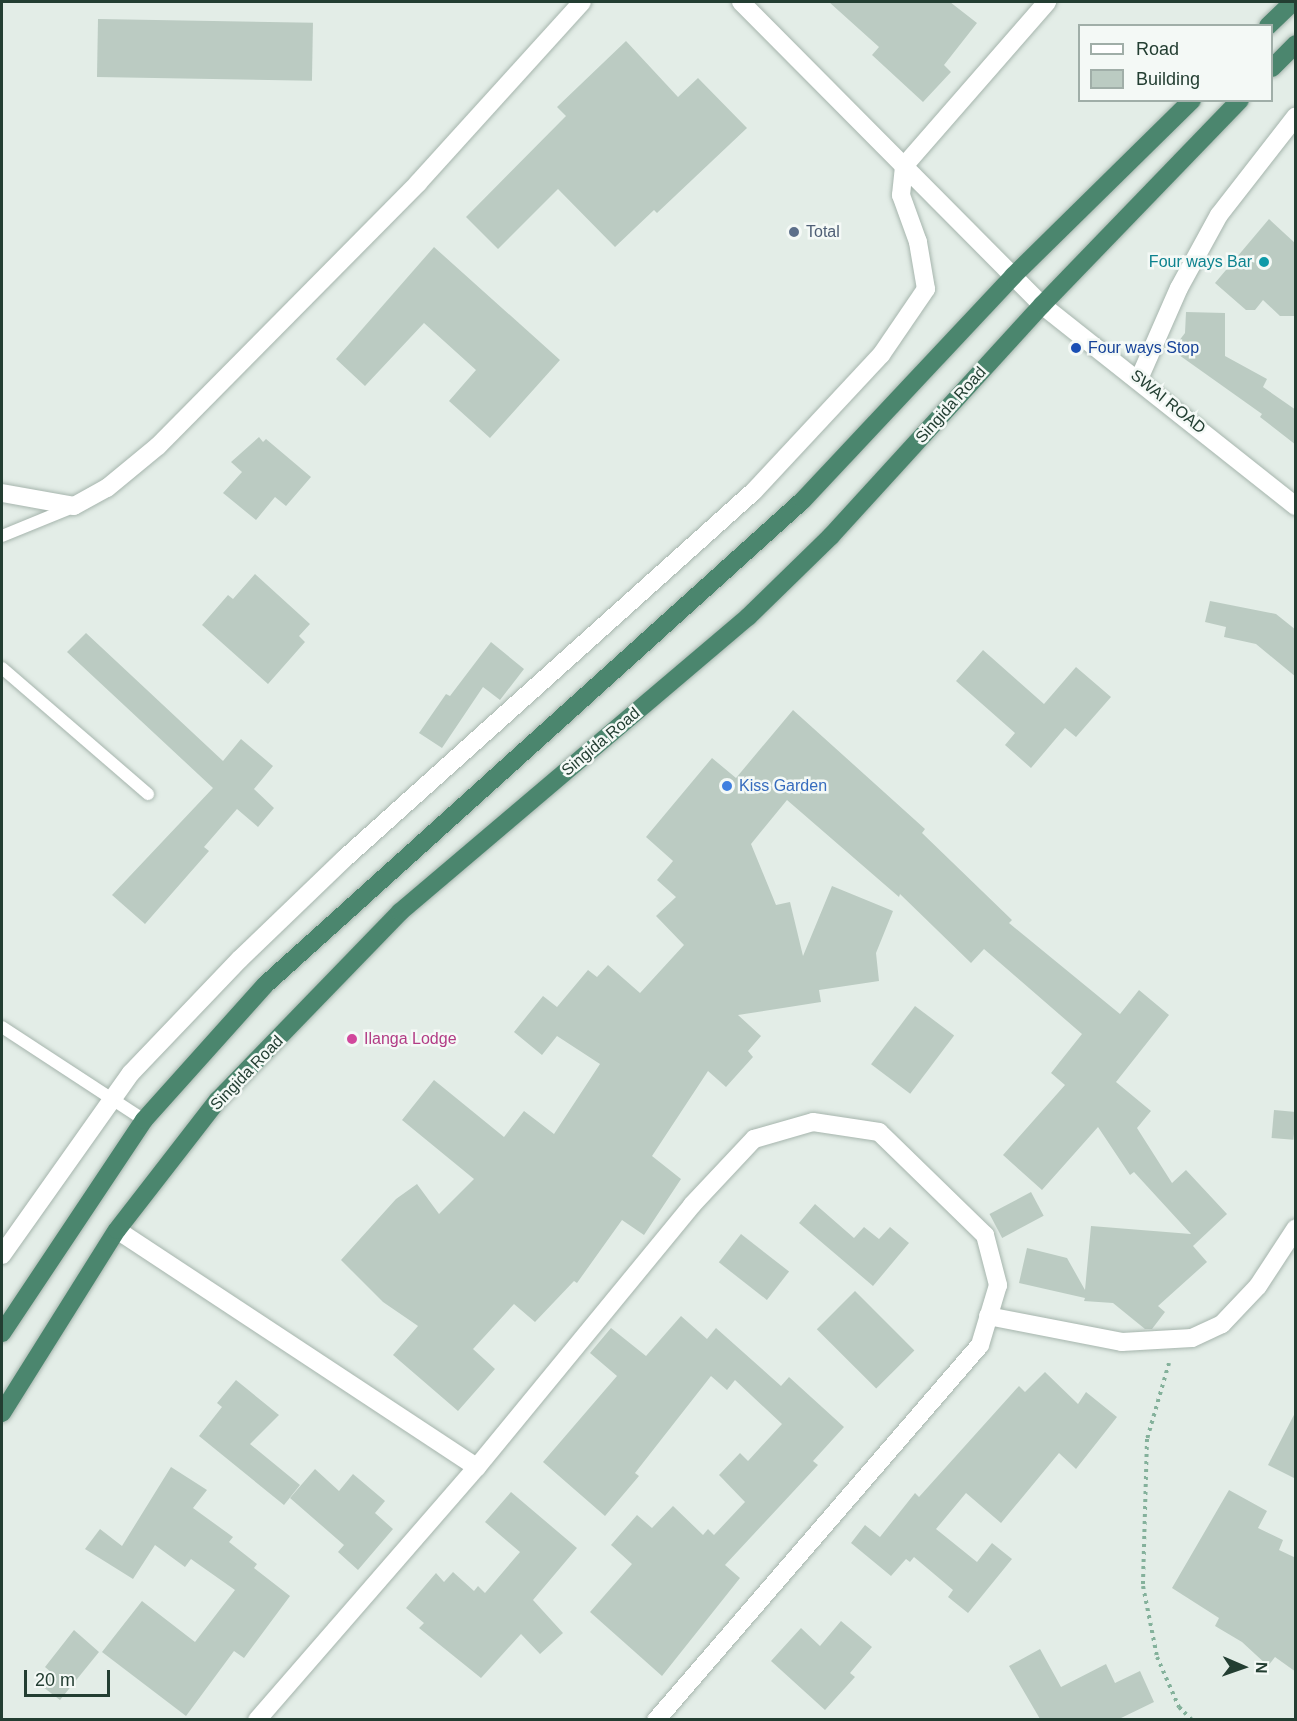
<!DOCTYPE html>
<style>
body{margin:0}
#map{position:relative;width:1297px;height:1721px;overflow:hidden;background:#e3ede7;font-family:Arial,sans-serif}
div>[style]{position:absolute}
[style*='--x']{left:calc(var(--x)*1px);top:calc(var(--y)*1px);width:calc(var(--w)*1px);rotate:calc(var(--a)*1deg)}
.building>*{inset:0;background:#bbcbc2;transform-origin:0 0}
.path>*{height:4px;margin-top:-2px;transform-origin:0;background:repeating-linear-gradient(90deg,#84b19b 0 3px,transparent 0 7.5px)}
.roads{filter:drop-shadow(0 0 2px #a6b5ad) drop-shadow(0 0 2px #a6b5ad)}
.service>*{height:12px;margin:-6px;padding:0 6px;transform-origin:6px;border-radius:6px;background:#fff}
.minor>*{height:18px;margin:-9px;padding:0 9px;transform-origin:9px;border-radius:9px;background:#fff}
.tertiary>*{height:18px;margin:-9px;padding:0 9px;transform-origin:9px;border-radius:9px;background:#fff}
.trunk>*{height:18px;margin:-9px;padding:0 9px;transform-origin:9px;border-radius:9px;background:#4b866e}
.dots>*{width:16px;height:16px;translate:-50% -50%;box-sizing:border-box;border:3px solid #f4f9f6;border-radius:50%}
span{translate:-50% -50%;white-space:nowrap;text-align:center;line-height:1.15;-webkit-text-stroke:5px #f4f9f6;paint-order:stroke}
.service-label{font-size:16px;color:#4e5e75}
.left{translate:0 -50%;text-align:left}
.culture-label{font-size:16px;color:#0d838f}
.right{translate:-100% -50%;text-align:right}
.transit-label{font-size:16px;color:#164399}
.street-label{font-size:16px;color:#233e32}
.shop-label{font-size:16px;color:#366cbe}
.hotel-label{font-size:16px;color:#b23c85}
.frame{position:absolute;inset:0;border:3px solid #233e32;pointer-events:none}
.legend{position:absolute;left:1078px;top:24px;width:195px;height:78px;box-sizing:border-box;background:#f4f9f6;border:2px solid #a0aea8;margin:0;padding:8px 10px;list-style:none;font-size:18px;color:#233e32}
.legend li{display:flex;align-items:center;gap:12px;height:30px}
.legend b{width:30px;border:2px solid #a0aea8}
.north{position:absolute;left:1213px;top:1637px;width:60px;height:60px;-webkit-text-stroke:4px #f4f9f6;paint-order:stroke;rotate:92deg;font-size:16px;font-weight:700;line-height:24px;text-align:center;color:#233e32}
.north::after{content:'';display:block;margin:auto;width:21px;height:27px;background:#233e32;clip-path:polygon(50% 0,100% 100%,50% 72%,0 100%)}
.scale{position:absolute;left:24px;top:1670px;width:86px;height:27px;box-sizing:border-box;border:3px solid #233e32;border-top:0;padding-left:8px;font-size:18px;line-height:21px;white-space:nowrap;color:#233e32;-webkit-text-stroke:4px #f4f9f6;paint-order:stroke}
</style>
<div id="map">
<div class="building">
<i style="clip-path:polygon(829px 2px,950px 2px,977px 23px,944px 65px,951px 72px,923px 102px,872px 55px,879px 47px)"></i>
<i style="left:98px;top:19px;width:215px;height:58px;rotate:1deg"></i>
<i style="clip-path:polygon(626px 41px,678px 97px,698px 78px,747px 128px,657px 213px,654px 210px,615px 247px,558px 189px,498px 249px,466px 217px,566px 116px,557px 107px)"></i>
<i style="clip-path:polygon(1269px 219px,1296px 244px,1296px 316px,1280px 316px,1263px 300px,1255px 310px,1246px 310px,1215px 283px)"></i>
<i style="clip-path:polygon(434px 247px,560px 360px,490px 438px,449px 401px,476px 370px,424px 323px,365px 386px,336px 359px)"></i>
<i style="clip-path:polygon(1186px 312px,1225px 313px,1225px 356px,1267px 379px,1263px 387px,1296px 410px,1296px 445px,1260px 417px,1262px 414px,1172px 350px,1185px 333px)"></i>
<i style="clip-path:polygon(259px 437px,263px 442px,266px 439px,311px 477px,286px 506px,275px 497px,256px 520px,223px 493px,242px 472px,231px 462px)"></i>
<i style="clip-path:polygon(255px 574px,310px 624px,299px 636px,305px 642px,268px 684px,202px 625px,228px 595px,233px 599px)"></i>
<i style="clip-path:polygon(1210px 601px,1276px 614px,1296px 630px,1296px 677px,1256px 644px,1224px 637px,1226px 627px,1205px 622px)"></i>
<i style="clip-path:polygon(86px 633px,223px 761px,241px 739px,273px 766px,254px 789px,274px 808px,258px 827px,237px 809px,204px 847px,209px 851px,145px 924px,112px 895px,213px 788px,67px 652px)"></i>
<i style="clip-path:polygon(491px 642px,524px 669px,500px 700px,483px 687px,442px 748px,419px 733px,446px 694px,450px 696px)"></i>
<i style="clip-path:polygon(983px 650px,1044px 704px,1076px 667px,1111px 697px,1076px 737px,1065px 728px,1031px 768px,1005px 745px,1015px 733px,956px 681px)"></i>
<i style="clip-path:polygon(793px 710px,925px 829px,922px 833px,1012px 920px,1009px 923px,1120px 1014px,1139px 990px,1169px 1015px,1116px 1082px,1151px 1111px,1137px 1128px,1172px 1183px,1186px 1170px,1227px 1214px,1193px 1246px,1207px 1262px,1158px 1306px,1165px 1312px,1152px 1329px,1145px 1329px,1113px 1303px,1084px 1301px,1085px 1298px,1019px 1283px,1027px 1248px,1067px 1258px,1085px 1290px,1091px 1226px,1191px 1234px,1134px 1172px,1130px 1175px,1098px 1127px,1042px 1190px,1003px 1155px,1065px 1085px,1051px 1073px,1082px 1034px,984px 949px,971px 963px,900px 894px,899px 897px,787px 800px,751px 844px,776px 905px,790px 902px,803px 956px,832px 886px,893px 911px,876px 953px,879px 981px,819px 990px,821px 1002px,738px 1015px,761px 1036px,748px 1051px,753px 1057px,726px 1087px,708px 1071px,652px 1156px,681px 1179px,644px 1235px,622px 1220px,577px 1283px,574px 1281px,535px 1322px,514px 1304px,473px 1349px,495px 1369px,458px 1411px,393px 1355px,418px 1326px,383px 1302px,341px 1260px,396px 1199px,417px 1184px,439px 1214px,474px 1179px,402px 1120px,434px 1080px,504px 1137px,524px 1111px,554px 1134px,600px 1064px,557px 1036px,542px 1055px,514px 1032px,543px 996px,557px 1007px,588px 970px,597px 977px,608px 965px,640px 993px,684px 945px,656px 916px,676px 897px,657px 880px,673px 861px,646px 837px,712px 758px,736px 778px)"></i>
<i style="left:915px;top:1006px;width:49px;height:73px;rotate:37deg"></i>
<i style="left:1274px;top:1110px;width:22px;height:28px;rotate:5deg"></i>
<i style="left:1031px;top:1192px;width:27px;height:47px;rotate:62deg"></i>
<i style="clip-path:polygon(815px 1204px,854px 1238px,864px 1227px,879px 1239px,890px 1227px,909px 1243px,873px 1286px,799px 1223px)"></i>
<i style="left:741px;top:1234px;width:61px;height:36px;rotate:38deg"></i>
<i style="left:855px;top:1291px;width:84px;height:54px;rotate:45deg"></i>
<i style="clip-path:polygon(681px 1316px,707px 1339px,716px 1328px,781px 1386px,789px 1377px,844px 1427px,813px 1461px,818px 1465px,725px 1565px,740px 1578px,662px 1676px,590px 1612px,632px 1564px,611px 1545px,637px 1515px,652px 1528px,673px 1506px,703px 1535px,708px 1529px,714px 1535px,745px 1502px,719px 1475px,740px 1453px,748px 1461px,782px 1424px,735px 1380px,727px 1390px,711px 1376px,635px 1473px,639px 1476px,605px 1516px,543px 1462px,617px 1376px,590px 1353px,611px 1328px,646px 1356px)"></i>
<i style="clip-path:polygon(1045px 1372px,1078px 1404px,1086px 1392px,1117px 1417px,1076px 1469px,1059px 1453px,1001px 1523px,966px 1493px,936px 1529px,977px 1562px,992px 1543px,1012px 1559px,968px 1613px,948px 1597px,953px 1590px,914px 1557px,910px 1562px,906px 1559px,891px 1576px,851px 1543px,865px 1525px,880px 1537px,915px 1493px,919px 1497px,1019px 1386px,1025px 1392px)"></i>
<i style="clip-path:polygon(236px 1380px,279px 1415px,250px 1444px,300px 1485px,284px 1505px,199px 1436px,222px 1407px,217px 1403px)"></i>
<i style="clip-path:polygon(1296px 1411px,1296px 1479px,1268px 1465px)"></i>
<i style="clip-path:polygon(171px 1467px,207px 1490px,193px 1508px,233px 1537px,229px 1542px,257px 1564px,254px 1568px,290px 1596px,244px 1658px,234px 1651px,186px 1716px,102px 1652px,142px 1601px,195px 1642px,235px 1590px,191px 1559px,185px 1567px,155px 1545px,133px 1579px,85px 1549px,100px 1529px,122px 1546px)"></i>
<i style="clip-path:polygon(315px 1469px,339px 1491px,353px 1474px,385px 1501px,375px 1513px,393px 1529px,358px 1570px,338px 1552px,344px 1545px,290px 1498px)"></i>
<i style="clip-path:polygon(1229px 1490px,1267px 1511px,1258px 1528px,1283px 1540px,1279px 1550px,1296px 1558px,1296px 1672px,1275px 1657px,1268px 1666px,1242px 1642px,1215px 1626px,1219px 1618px,1172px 1588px)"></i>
<i style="clip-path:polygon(511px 1492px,577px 1548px,533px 1600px,563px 1633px,540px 1654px,521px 1634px,481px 1678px,419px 1628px,424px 1623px,406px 1608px,436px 1573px,444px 1582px,453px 1572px,474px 1591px,478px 1586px,485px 1593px,520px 1552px,485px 1522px)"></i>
<i style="clip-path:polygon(841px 1621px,872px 1647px,850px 1673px,855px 1677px,825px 1710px,771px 1661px,801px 1628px,820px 1646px)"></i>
<i style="clip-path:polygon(74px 1630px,99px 1652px,60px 1700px,43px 1687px,52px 1673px,45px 1667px)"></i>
<i style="clip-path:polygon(1040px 1649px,1061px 1687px,1106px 1664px,1115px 1683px,1140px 1671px,1154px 1702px,1119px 1719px,1040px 1719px,1009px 1666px)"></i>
</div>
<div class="path">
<i style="--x:1169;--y:1363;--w:79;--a:106.1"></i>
<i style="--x:1147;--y:1439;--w:147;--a:91.6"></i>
<i style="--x:1143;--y:1586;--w:72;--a:78.8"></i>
<i style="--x:1157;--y:1657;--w:55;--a:66.3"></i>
<i style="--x:1179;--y:1707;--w:18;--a:45"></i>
</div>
<div class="roads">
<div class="service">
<i style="--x:2;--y:536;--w:77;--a:-22.2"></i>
<i style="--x:2;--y:668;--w:193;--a:40.8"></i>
<i style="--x:2;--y:1027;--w:170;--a:33.2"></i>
</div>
<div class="minor">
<i style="--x:1139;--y:379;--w:99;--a:-66.3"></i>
<i style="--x:1179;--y:288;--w:83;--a:-61.3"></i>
<i style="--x:1219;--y:215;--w:125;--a:-52.1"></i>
<i style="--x:2;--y:493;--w:73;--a:10.2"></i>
<i style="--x:74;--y:506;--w:38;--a:-29"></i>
<i style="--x:107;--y:488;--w:66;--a:-39.5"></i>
<i style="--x:158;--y:446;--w:370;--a:-45.3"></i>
<i style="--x:418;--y:183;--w:244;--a:-47.8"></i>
<i style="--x:117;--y:1230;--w:431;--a:33.4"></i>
<i style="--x:2;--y:1255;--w:223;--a:-54.7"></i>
<i style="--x:131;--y:1073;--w:158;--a:-46.3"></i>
<i style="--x:240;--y:959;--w:144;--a:-43.9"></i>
<i style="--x:344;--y:859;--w:551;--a:-41.91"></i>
<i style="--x:754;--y:491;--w:186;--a:-47"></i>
<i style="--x:881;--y:355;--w:80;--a:-55.7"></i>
<i style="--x:926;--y:289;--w:48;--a:-99.7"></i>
<i style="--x:918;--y:242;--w:50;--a:-109.9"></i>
<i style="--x:901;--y:195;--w:29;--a:-84"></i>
<i style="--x:904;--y:166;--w:218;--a:-48.9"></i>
<i style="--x:988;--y:1316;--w:136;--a:11"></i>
<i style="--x:1122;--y:1342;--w:70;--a:-3.3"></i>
<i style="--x:1192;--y:1338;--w:33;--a:-25"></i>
<i style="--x:1222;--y:1324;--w:52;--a:-46.5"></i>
<i style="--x:1258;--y:1286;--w:69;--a:-56.8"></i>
<i style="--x:257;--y:1720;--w:335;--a:-49"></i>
<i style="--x:477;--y:1467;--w:339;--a:-50.6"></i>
<i style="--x:692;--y:1205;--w:91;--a:-46.8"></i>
<i style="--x:754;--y:1139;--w:61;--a:-16.1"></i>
<i style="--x:813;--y:1122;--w:67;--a:8.6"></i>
<i style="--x:879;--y:1132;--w:148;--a:44.2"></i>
<i style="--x:985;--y:1235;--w:52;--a:75.4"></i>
<i style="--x:998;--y:1285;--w:63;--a:106.7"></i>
<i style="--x:980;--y:1345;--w:496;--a:130.8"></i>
</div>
<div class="tertiary">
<i style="--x:741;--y:2;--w:427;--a:45.2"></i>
<i style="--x:1042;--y:305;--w:324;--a:38.4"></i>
</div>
<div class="trunk">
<i style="--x:1268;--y:26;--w:35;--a:-44"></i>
<i style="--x:1272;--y:68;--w:34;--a:-45"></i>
<i style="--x:2;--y:1333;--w:256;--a:-56.3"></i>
<i style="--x:144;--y:1120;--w:181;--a:-48.1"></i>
<i style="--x:265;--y:985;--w:724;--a:-42.03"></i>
<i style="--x:803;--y:500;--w:307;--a:-46.8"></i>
<i style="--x:1013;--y:276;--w:251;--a:-44.5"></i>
<i style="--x:2;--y:1413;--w:216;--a:-57.9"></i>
<i style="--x:117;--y:1230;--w:165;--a:-52.2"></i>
<i style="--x:218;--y:1100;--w:262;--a:-45.9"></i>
<i style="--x:400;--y:912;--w:456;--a:-40.3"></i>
<i style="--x:748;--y:617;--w:116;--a:-44.3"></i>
<i style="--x:831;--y:536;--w:313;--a:-47.6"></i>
<i style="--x:1042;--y:305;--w:285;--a:-46"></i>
</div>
</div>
<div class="dots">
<i style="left:794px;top:232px;background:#5c6f8a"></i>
<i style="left:1264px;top:262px;background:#0f9aa8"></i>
<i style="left:1076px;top:348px;background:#1a4fb4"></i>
<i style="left:727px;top:786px;background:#3f7fe0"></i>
<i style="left:352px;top:1039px;background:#d1479c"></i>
</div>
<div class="service-label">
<span class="left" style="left:806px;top:232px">Total</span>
</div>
<div class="culture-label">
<span class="right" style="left:1252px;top:262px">Four ways Bar</span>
</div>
<div class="transit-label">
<span class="left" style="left:1088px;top:348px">Four ways Stop</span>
</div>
<div class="street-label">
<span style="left:1168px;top:402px;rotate:39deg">SWAI ROAD</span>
<span style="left:951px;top:405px;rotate:-48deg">Singida Road</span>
<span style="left:601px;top:742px;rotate:-40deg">Singida Road</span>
<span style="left:247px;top:1073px;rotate:-46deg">Singida Road</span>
</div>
<div class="shop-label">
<span class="left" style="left:739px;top:786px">Kiss Garden</span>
</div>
<div class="hotel-label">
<span class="left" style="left:364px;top:1039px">Ilanga Lodge</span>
</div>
<div class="frame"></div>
<ul class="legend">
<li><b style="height:8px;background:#fff"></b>Road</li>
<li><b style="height:16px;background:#bbcbc2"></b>Building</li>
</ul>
<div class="north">N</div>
<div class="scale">20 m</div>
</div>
